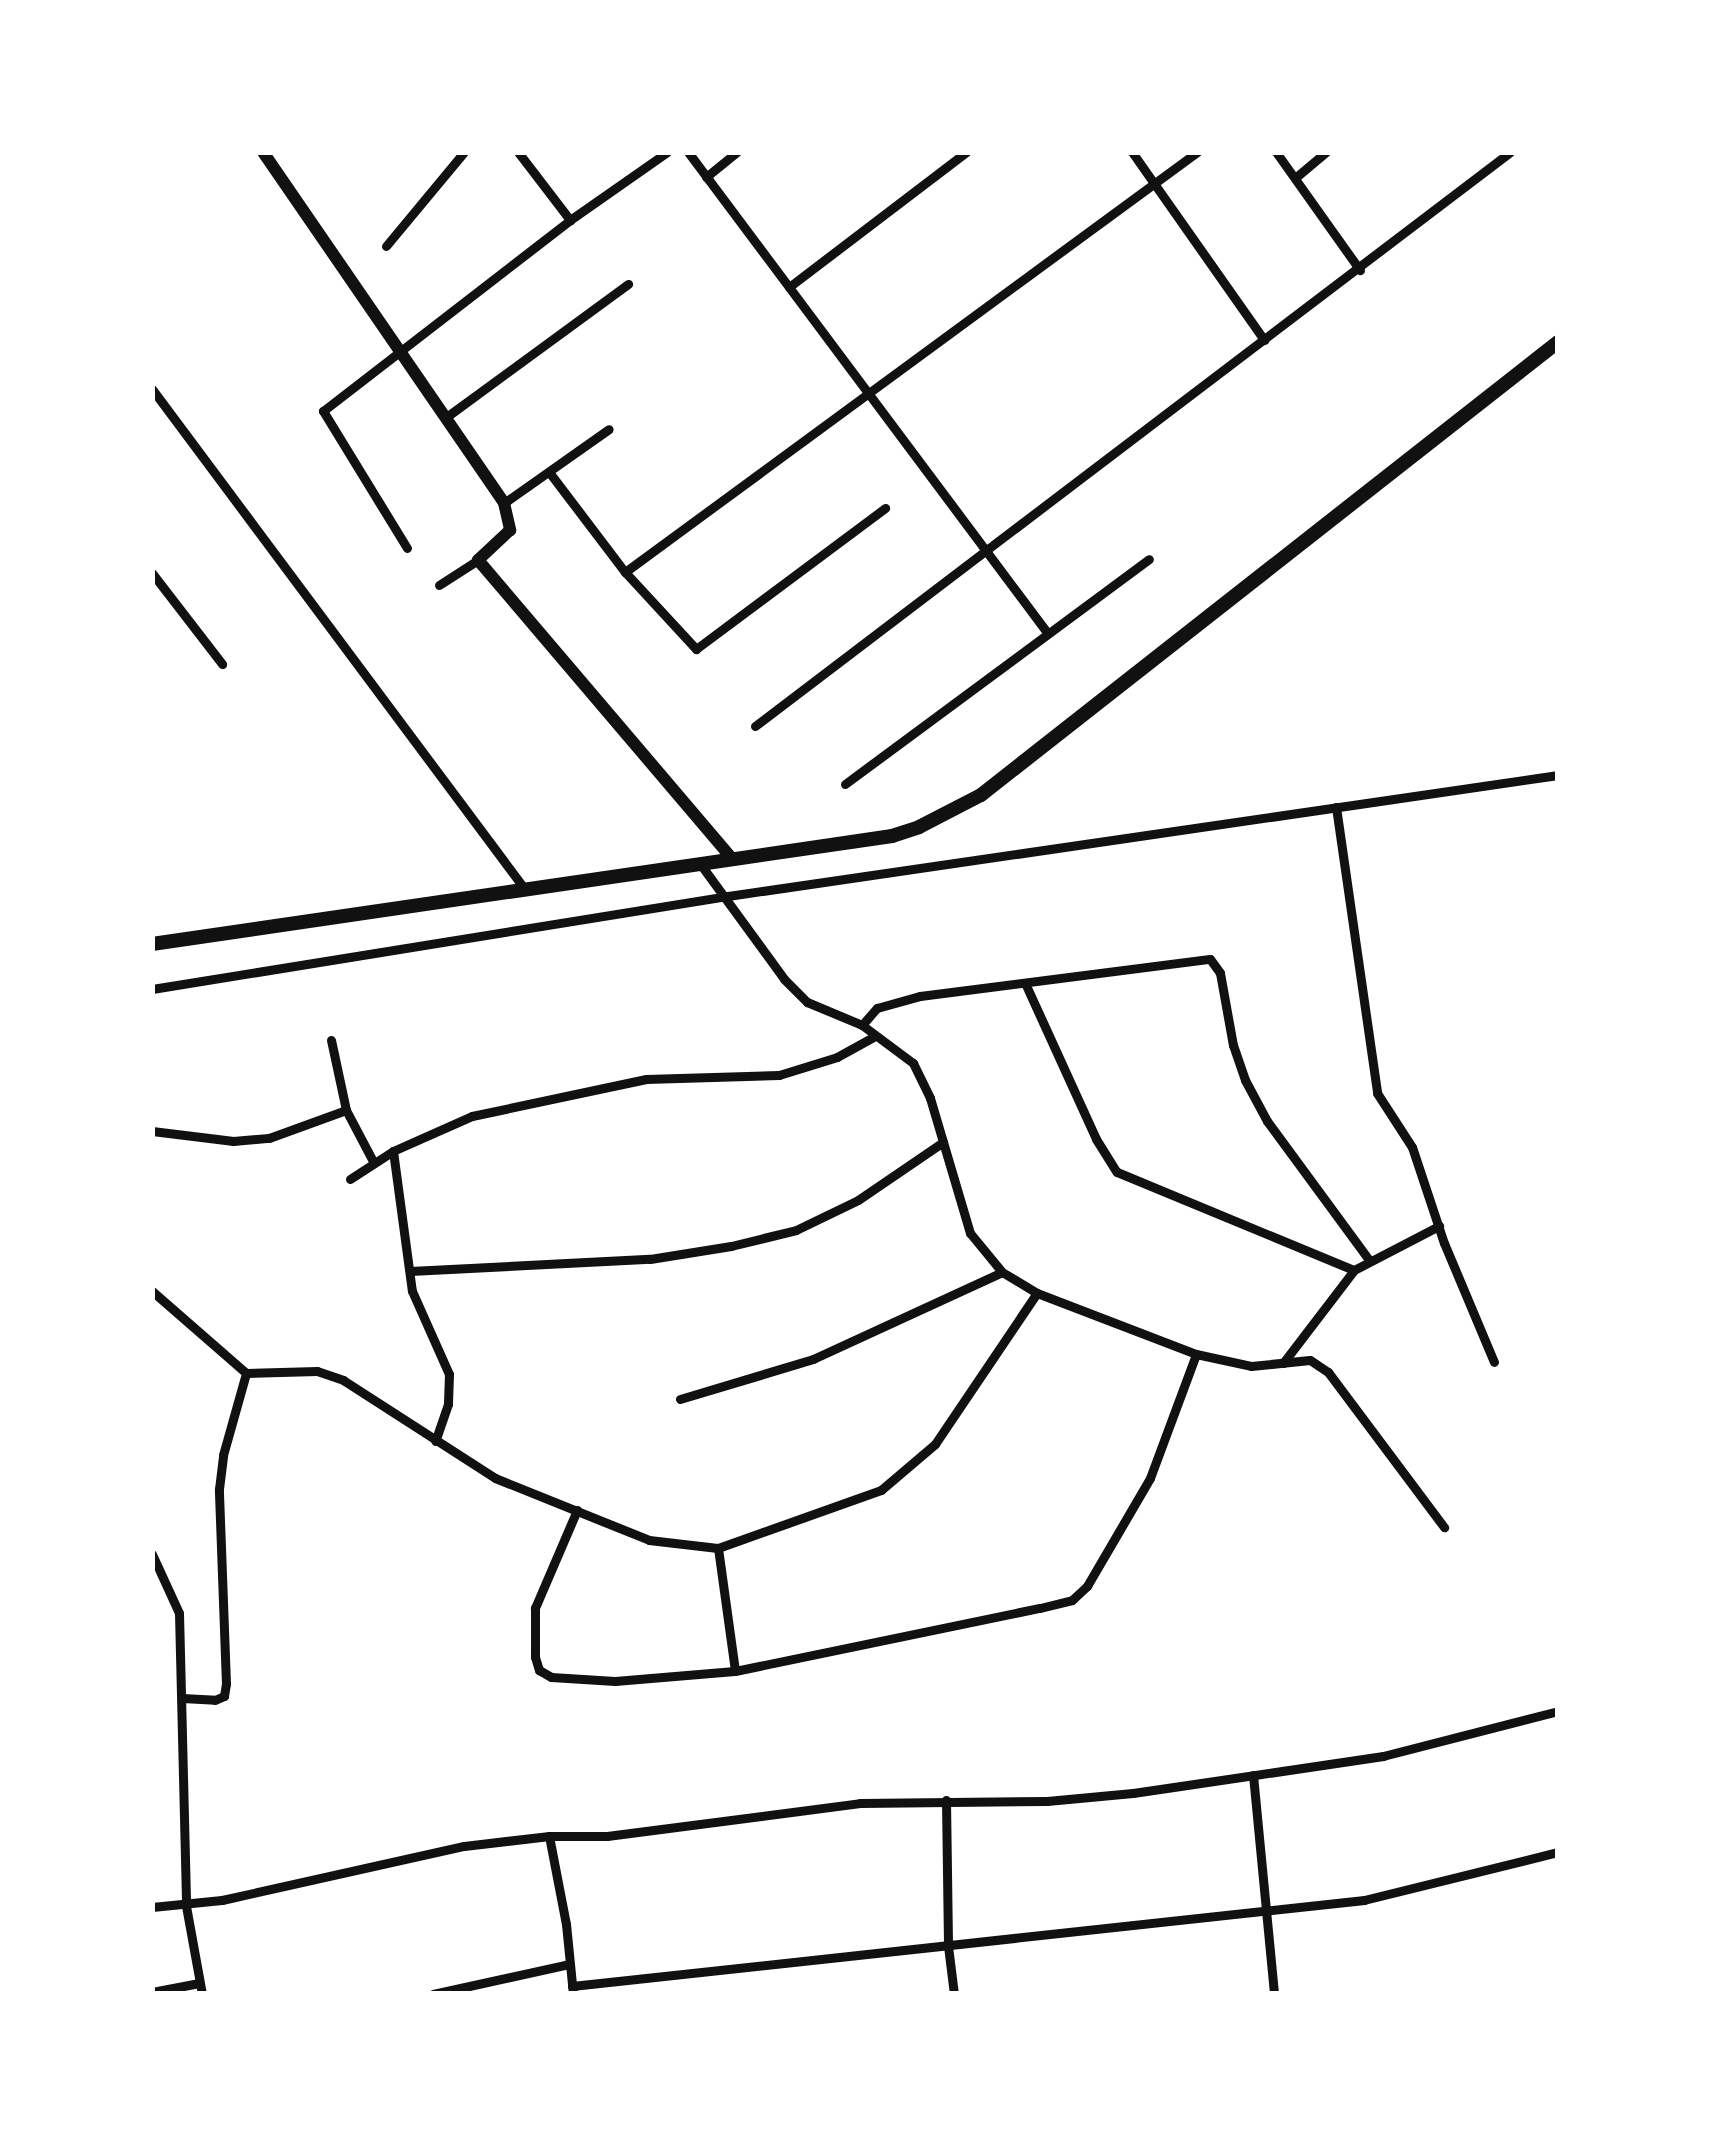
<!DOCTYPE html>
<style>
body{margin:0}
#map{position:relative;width:1710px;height:2146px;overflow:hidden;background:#fff;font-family:"Varela Round",sans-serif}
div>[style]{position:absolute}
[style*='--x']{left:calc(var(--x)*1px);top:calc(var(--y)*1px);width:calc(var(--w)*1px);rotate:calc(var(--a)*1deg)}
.minor>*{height:9px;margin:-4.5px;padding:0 4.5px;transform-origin:4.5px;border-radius:4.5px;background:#111}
.secondary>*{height:12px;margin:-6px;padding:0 6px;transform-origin:6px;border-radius:6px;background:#111}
.primary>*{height:14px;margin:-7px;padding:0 7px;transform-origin:7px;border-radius:7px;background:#111}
span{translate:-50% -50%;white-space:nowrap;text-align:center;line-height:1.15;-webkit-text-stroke:9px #fff;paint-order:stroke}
.frame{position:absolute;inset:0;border:155px solid #fff;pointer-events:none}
</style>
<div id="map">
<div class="minor">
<i style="--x:518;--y:152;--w:86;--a:52.6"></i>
<i style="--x:688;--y:152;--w:598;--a:53.23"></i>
<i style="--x:1132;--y:152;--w:230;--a:54.9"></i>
<i style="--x:1276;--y:152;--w:145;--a:54.6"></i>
<i style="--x:706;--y:177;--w:40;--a:-39"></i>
<i style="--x:1295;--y:178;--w:40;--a:-40"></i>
<i style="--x:386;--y:246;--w:122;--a:-50.3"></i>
<i style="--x:789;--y:287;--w:223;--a:-37.3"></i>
<i style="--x:152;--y:389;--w:622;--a:53.3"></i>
<i style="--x:445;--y:418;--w:227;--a:-36.2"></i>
<i style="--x:549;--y:472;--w:126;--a:52.8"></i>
<i style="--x:625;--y:572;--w:105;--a:47.3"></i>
<i style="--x:696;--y:649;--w:236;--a:-36.7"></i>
<i style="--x:504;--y:503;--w:128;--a:-35.2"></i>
<i style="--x:407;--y:548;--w:161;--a:-121.5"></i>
<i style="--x:323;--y:411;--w:312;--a:-37.7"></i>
<i style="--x:570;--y:220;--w:118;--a:-35"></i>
<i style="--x:625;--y:572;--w:710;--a:-36.29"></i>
<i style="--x:152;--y:573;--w:115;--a:52.4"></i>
<i style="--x:439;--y:585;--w:46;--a:-32.7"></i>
<i style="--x:755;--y:726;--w:948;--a:-37.24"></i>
<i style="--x:845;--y:784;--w:378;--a:-36.5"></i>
<i style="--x:1336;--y:807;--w:289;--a:81.8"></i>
<i style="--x:1377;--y:1093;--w:64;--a:57.1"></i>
<i style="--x:1412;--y:1147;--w:101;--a:71.6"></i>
<i style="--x:1444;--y:1243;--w:129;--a:67.2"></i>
<i style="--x:701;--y:865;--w:141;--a:53.9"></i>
<i style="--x:784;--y:979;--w:33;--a:45"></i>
<i style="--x:807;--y:1002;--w:60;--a:22.7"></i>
<i style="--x:862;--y:1025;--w:64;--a:36.7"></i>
<i style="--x:913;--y:1063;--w:39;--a:64"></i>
<i style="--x:930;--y:1098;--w:141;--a:73.5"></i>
<i style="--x:970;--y:1233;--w:50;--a:50.6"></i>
<i style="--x:1002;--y:1272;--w:41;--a:31"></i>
<i style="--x:1037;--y:1293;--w:170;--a:21"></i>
<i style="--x:1196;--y:1354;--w:56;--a:12.3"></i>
<i style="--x:1251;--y:1366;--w:59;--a:-5.8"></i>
<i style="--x:1310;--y:1360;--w:22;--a:34"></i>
<i style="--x:1328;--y:1372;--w:194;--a:53.2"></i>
<i style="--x:1025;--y:983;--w:171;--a:65.5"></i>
<i style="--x:1096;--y:1139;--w:39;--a:58"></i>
<i style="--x:1117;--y:1172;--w:256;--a:22.5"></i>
<i style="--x:152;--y:989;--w:576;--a:-9.18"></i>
<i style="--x:721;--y:897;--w:846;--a:-8.29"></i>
<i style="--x:862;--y:1025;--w:23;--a:-49"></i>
<i style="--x:877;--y:1008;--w:45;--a:-15.6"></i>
<i style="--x:920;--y:996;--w:292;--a:-7.3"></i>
<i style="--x:1210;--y:959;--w:17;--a:54"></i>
<i style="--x:1220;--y:973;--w:73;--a:79.8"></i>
<i style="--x:1233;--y:1045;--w:37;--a:71"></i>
<i style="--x:1245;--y:1080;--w:47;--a:61.8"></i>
<i style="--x:1267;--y:1121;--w:172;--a:53.7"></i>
<i style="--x:331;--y:1040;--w:72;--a:77.9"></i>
<i style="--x:346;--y:1110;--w:60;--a:62.2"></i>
<i style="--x:152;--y:1131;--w:82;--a:7"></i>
<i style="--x:233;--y:1141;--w:36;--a:-5"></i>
<i style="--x:269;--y:1138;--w:82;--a:-20"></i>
<i style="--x:393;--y:1151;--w:141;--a:82.3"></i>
<i style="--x:412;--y:1291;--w:91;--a:66"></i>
<i style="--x:449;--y:1374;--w:30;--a:92"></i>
<i style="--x:448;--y:1404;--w:39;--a:109"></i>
<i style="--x:350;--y:1179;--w:51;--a:-33.1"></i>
<i style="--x:393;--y:1151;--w:86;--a:-23.9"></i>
<i style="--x:472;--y:1116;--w:178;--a:-12"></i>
<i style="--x:646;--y:1079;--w:133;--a:-1.7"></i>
<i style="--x:779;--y:1075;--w:61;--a:-17.2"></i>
<i style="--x:837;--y:1057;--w:43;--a:-28.9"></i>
<i style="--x:410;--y:1271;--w:240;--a:-2.9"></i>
<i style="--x:650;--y:1259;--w:82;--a:-9.1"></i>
<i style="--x:731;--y:1246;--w:67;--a:-13.8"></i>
<i style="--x:796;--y:1230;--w:69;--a:-25.8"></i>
<i style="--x:858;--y:1200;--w:103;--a:-34.3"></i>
<i style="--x:152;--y:1291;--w:125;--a:41.1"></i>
<i style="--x:246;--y:1373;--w:71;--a:-1.6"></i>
<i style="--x:317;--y:1371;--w:28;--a:19"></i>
<i style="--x:343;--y:1380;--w:181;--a:32.8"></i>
<i style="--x:495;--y:1478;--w:166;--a:21.9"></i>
<i style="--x:649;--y:1540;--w:69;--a:6.6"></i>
<i style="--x:718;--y:1548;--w:173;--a:-19.6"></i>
<i style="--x:881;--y:1490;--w:71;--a:-40.4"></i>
<i style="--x:935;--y:1444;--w:182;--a:-56"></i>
<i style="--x:1283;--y:1363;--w:117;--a:-52.6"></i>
<i style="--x:1354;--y:1270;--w:96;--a:-27.4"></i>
<i style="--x:680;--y:1399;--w:139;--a:-16.7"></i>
<i style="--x:813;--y:1359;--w:208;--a:-24.7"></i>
<i style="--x:577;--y:1510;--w:107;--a:113.2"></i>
<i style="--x:535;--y:1608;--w:49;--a:90"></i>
<i style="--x:535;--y:1657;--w:14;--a:73"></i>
<i style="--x:539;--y:1670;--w:14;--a:30"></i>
<i style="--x:551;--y:1677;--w:64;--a:3.6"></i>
<i style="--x:615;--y:1681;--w:120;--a:-4.8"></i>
<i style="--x:735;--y:1671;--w:311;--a:-11.7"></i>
<i style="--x:1040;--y:1608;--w:33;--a:-14"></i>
<i style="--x:1072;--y:1600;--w:21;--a:-43"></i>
<i style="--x:1087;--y:1586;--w:125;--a:-59.7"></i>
<i style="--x:1150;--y:1478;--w:132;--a:-69.6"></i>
<i style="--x:718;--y:1548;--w:124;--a:82.1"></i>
<i style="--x:152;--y:1554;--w:65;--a:65.4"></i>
<i style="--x:179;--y:1613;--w:293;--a:88.6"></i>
<i style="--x:186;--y:1906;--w:89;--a:79.7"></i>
<i style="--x:182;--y:1698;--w:33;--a:3"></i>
<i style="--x:215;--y:1700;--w:10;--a:-24"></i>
<i style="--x:224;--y:1696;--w:12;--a:-81"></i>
<i style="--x:226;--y:1684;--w:195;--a:-92.1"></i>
<i style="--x:219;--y:1489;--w:34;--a:-83"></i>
<i style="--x:223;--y:1455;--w:85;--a:-74.3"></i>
<i style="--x:1253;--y:1775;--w:220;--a:84.5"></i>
<i style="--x:946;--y:1800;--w:146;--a:89.2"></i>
<i style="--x:948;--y:1946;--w:48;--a:82.9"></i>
<i style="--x:549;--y:1836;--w:90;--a:79.1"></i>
<i style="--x:566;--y:1924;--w:70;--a:84.3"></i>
<i style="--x:152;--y:1907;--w:70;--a:-5.7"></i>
<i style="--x:222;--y:1900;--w:248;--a:-12.6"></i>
<i style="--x:464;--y:1846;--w:86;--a:-6.7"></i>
<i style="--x:549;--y:1836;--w:58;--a:0"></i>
<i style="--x:607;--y:1836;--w:255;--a:-7.4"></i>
<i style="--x:860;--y:1803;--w:187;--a:-0.6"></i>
<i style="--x:1047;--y:1801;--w:86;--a:-5.3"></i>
<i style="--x:1133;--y:1793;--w:253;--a:-8.4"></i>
<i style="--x:1383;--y:1756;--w:181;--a:-14.4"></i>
<i style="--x:572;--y:1986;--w:797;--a:-6.2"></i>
<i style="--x:1364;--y:1900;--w:200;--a:-13.9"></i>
<i style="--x:152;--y:1992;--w:48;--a:-10.8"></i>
<i style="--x:433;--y:1994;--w:139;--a:-12.4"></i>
</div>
<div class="secondary">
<i style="--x:263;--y:152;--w:426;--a:55.5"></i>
<i style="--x:504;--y:503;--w:28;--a:77"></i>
<i style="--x:510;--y:530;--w:44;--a:136.8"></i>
<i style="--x:478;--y:560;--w:394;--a:49.6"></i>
</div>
<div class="primary">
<i style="--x:152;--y:944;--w:748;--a:-8.3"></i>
<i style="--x:892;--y:836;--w:28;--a:-18"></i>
<i style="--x:919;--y:827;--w:70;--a:-27.3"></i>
<i style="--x:981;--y:795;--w:734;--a:-38.14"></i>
</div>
<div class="frame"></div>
</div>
